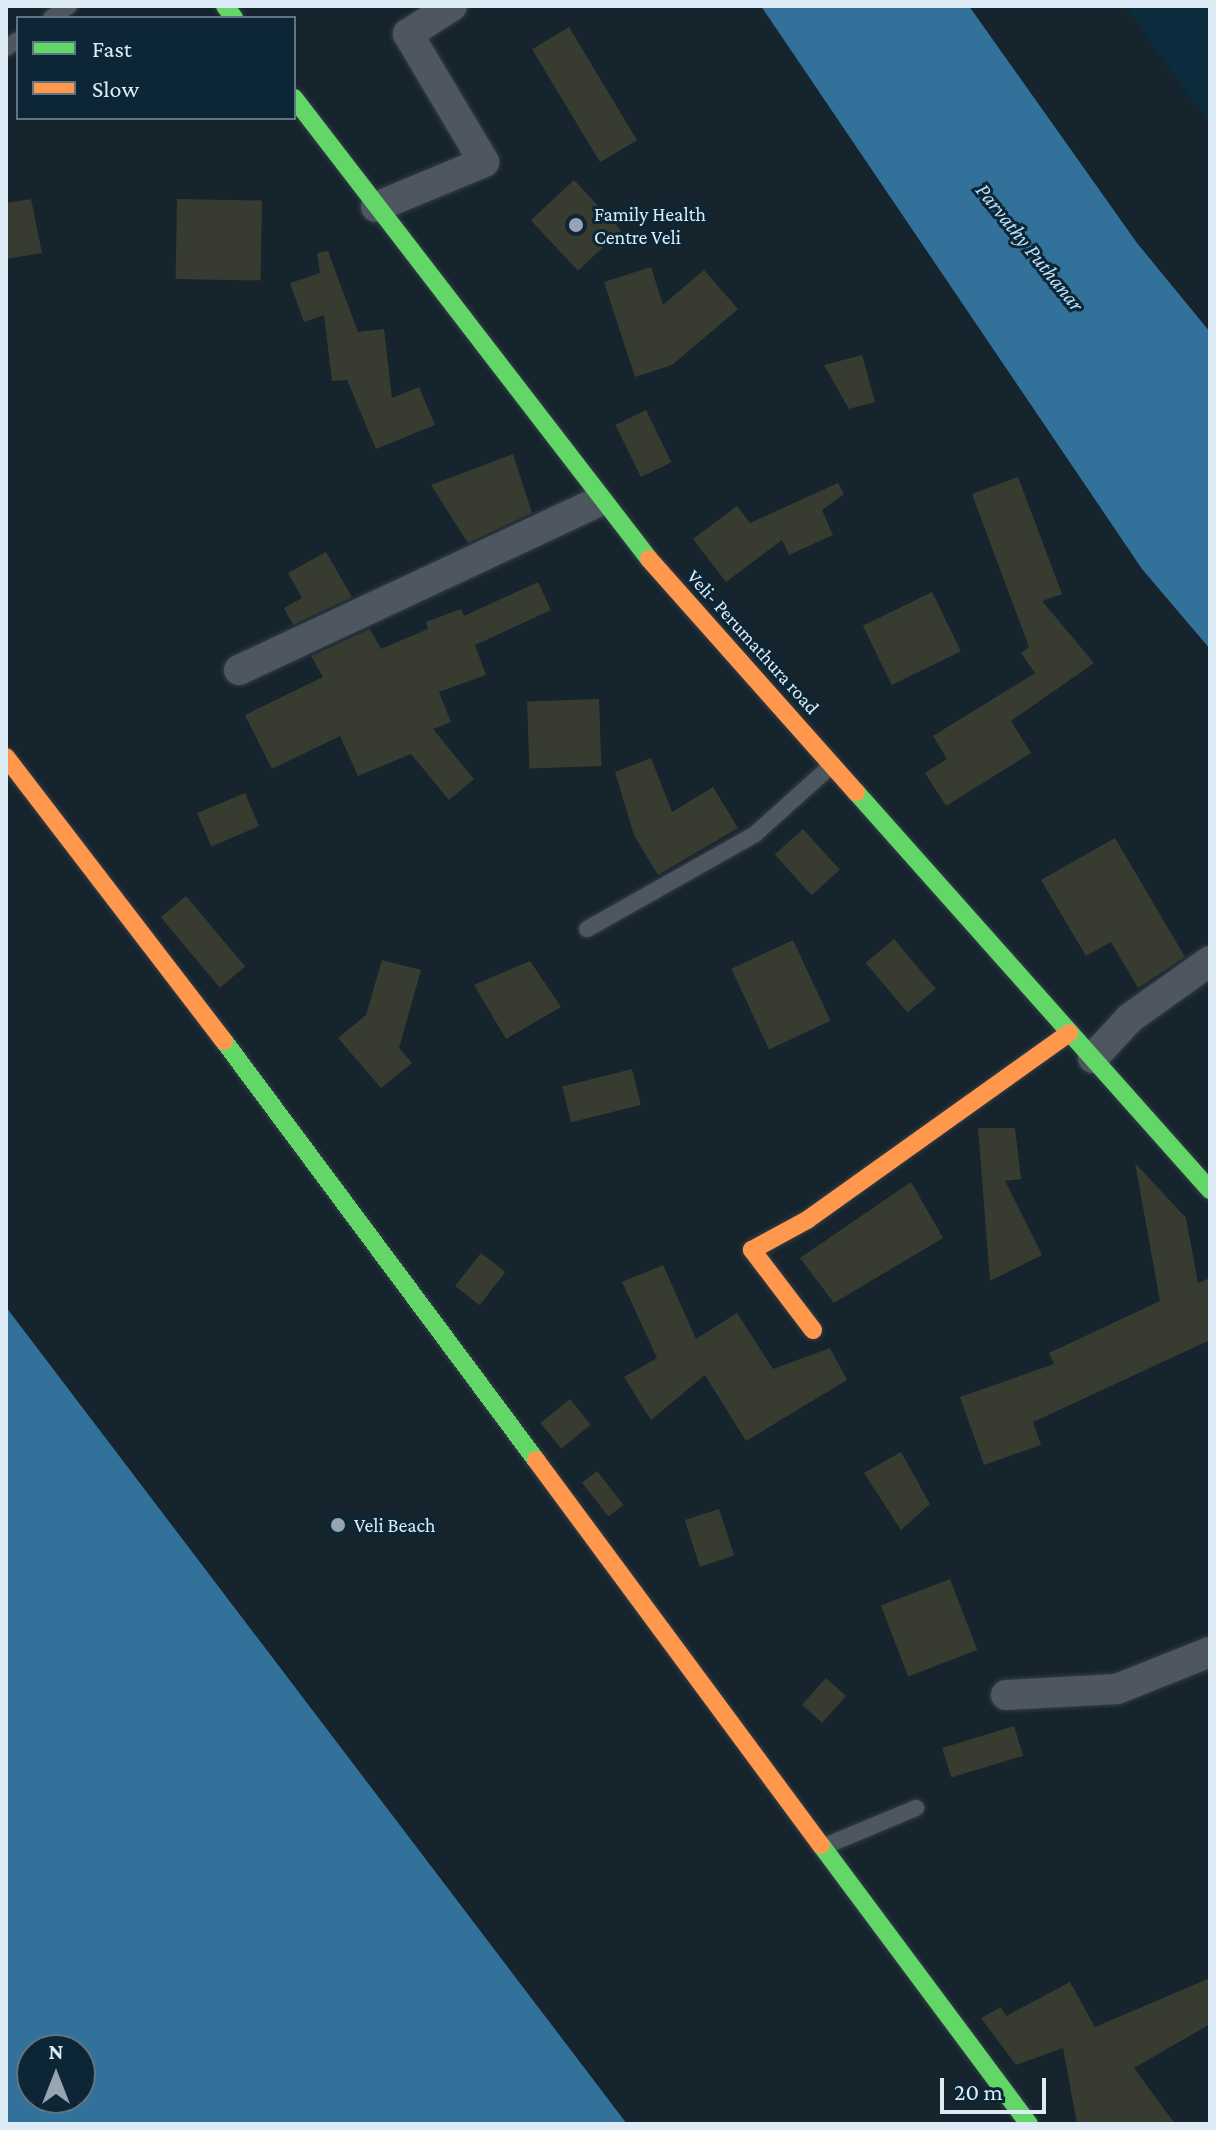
<!DOCTYPE html>
<style>
body{margin:0}
#map{position:relative;width:1216px;height:2130px;overflow:hidden;background:#16242d;font-family:"Crimson Pro",serif}
div>[style]{position:absolute}
[style*='--x']{left:calc(var(--x)*1px);top:calc(var(--y)*1px);width:calc(var(--w)*1px);rotate:calc(var(--a)*1deg)}
.built>*{inset:0;background:#0c2b3d}
.water>*{inset:0;background:#327199}
.building>*{inset:0;background:#383c30;transform-origin:0 0}
.roads{filter:drop-shadow(0 0 2px #343e46) drop-shadow(0 0 2px #343e46)}
.lane>*{height:16px;margin:-8px;padding:0 8px;transform-origin:8px;border-radius:8px;background:#4e575f}
.street>*{height:30px;margin:-15px;padding:0 15px;transform-origin:15px;border-radius:15px;background:#4e575f}
.fast>*{height:18px;margin:-9px;padding:0 9px;transform-origin:9px;border-radius:9px;background:#63d668}
.slow>*{height:18px;margin:-9px;padding:0 9px;transform-origin:9px;border-radius:9px;background:#ff974d}
.dots>*{width:22px;height:22px;translate:-50% -50%;box-sizing:border-box;border:4px solid #0d2636;border-radius:50%}
span{translate:-50% -50%;white-space:nowrap;text-align:center;line-height:1.15;-webkit-text-stroke:6px #0d2636;paint-order:stroke}
.poi-label{font-size:20px;color:#dcebf6}
.left{translate:0 -50%;text-align:left}
.street-label{font-size:20px;color:#dcebf6}
.water-label{font-size:22px;color:#bcdff8;font-style:italic}
.frame{position:absolute;inset:0;border:8px solid #dcebf6;pointer-events:none}
.legend{position:absolute;left:16px;top:16px;width:280px;height:104px;box-sizing:border-box;background:#0d2636;border:2px solid #607583;margin:0;padding:10px 14px;list-style:none;font-size:24px;color:#dcebf6}
.legend li{display:flex;align-items:center;gap:16px;height:40px}
.legend b{width:40px;border:2px solid #607583}
.north{position:absolute;left:16px;top:2034px;width:80px;height:80px;box-sizing:border-box;background:#0d2636;border:2px solid #607583;border-radius:50%;rotate:0deg;font-size:22px;font-weight:700;line-height:32px;text-align:center;color:#dcebf6}
.north::after{content:'';display:block;margin:auto;width:28px;height:36px;background:#97a5b0;clip-path:polygon(50% 0,100% 100%,50% 72%,0 100%)}
.scale{position:absolute;left:940px;top:2078px;width:106px;height:36px;box-sizing:border-box;border:4px solid #dcebf6;border-top:0;padding-left:10px;font-size:24px;line-height:28px;white-space:nowrap;color:#dcebf6;-webkit-text-stroke:6px #0d2636;paint-order:stroke}
</style>
<div id="map">
<div class="built">
<i style="clip-path:polygon(1125px 6px,1210px 6px,1210px 124px,1184px 89px)"></i>
</div>
<div class="water">
<i style="clip-path:polygon(761px 6px,969px 6px,1137px 243px,1210px 332px,1210px 649px,1142px 569px)"></i>
<i style="clip-path:polygon(evenodd,6px 1307px,627px 2124px,6px 2124px,6px 1307px,32px 2050px,80px 2050px,80px 2098px,32px 2098px,32px 2050px)"></i>
</div>
<div class="building">
<i style="left:569px;top:27px;width:132px;height:43px;rotate:59deg"></i>
<i style="left:574px;top:180px;width:69px;height:59px;rotate:47deg"></i>
<i style="clip-path:polygon(31px 199px,42px 253px,6px 259px,6px 203px)"></i>
<i style="left:177px;top:199px;width:85px;height:80px;rotate:1deg"></i>
<i style="clip-path:polygon(328px 251px,358px 332px,384px 329px,392px 398px,419px 387px,435px 425px,376px 449px,347px 380px,332px 381px,324px 315px,304px 322px,290px 283px,320px 273px,317px 253px)"></i>
<i style="clip-path:polygon(651px 267px,663px 305px,704px 270px,738px 309px,672px 365px,635px 377px,604px 282px)"></i>
<i style="clip-path:polygon(862px 355px,875px 402px,849px 409px,824px 365px)"></i>
<i style="left:646px;top:410px;width:58px;height:34px;rotate:64deg"></i>
<i style="clip-path:polygon(513px 454px,532px 513px,468px 543px,431px 485px)"></i>
<i style="clip-path:polygon(1018px 477px,1062px 594px,1042px 601px,1094px 663px,1011px 721px,1031px 753px,946px 806px,925px 773px,947px 759px,933px 736px,1035px 673px,1021px 653px,1029px 647px,972px 494px)"></i>
<i style="clip-path:polygon(838px 483px,844px 494px,822px 510px,833px 535px,789px 555px,782px 540px,726px 582px,693px 539px,737px 506px,750px 523px)"></i>
<i style="clip-path:polygon(326px 552px,352px 597px,293px 625px,284px 608px,302px 598px,288px 573px)"></i>
<i style="clip-path:polygon(538px 582px,551px 610px,475px 645px,486px 675px,439px 692px,451px 722px,433px 729px,474px 779px,449px 800px,411px 754px,358px 776px,340px 736px,272px 769px,245px 715px,323px 677px,311px 656px,370px 629px,381px 649px,428px 629px,426px 622px,461px 609px,464px 616px)"></i>
<i style="left:932px;top:592px;width:66px;height:77px;rotate:64deg"></i>
<i style="left:599px;top:699px;width:67px;height:72px;rotate:88deg"></i>
<i style="clip-path:polygon(651px 758px,672px 812px,713px 787px,738px 828px,658px 875px,634px 835px,615px 772px)"></i>
<i style="left:245px;top:793px;width:36px;height:52px;rotate:67deg"></i>
<i style="left:803px;top:829px;width:55px;height:38px;rotate:48deg"></i>
<i style="clip-path:polygon(1115px 838px,1185px 957px,1138px 988px,1111px 942px,1086px 956px,1041px 880px)"></i>
<i style="left:186px;top:896px;width:92px;height:33px;rotate:50deg"></i>
<i style="left:894px;top:939px;width:65px;height:37px;rotate:50deg"></i>
<i style="left:793px;top:940px;width:89px;height:68px;rotate:65deg"></i>
<i style="clip-path:polygon(382px 960px,421px 970px,399px 1048px,412px 1063px,381px 1088px,338px 1038px,366px 1015px)"></i>
<i style="clip-path:polygon(530px 961px,561px 1007px,506px 1039px,474px 985px)"></i>
<i style="left:632px;top:1069px;width:37px;height:72px;rotate:76deg"></i>
<i style="clip-path:polygon(978px 1128px,1015px 1128px,1021px 1179px,1005px 1181px,1042px 1255px,990px 1281px)"></i>
<i style="clip-path:polygon(1135px 1163px,1186px 1218px,1198px 1283px,1210px 1278px,1210px 1340px,1033px 1422px,1041px 1445px,984px 1465px,960px 1397px,1054px 1364px,1049px 1353px,1160px 1301px)"></i>
<i style="clip-path:polygon(911px 1182px,943px 1238px,834px 1303px,800px 1258px)"></i>
<i style="left:481px;top:1253px;width:31px;height:42px;rotate:38deg"></i>
<i style="clip-path:polygon(663px 1265px,696px 1339px,737px 1313px,773px 1369px,830px 1348px,847px 1380px,746px 1441px,705px 1375px,651px 1420px,624px 1377px,657px 1358px,622px 1282px)"></i>
<i style="left:570px;top:1399px;width:33px;height:38px;rotate:51deg"></i>
<i style="clip-path:polygon(901px 1452px,930px 1504px,901px 1530px,864px 1473px)"></i>
<i style="left:597px;top:1471px;width:43px;height:19px;rotate:52deg"></i>
<i style="left:719px;top:1509px;width:49px;height:36px;rotate:72deg"></i>
<i style="left:950px;top:1579px;width:76px;height:74px;rotate:69deg"></i>
<i style="left:826px;top:1678px;width:27px;height:36px;rotate:42deg"></i>
<i style="left:1014px;top:1726px;width:31px;height:75px;rotate:73deg"></i>
<i style="clip-path:polygon(1210px 1978px,1210px 2024px,1134px 2068px,1175px 2124px,1077px 2124px,1063px 2048px,1016px 2065px,981px 2018px,1001px 2007px,1006px 2016px,1070px 1982px,1095px 2027px)"></i>
</div>
<div class="roads">
<div class="lane">
<i style="--x:51;--y:18;--w:22;--a:-34"></i>
<i style="--x:6;--y:48;--w:14;--a:-34"></i>
<i style="--x:587;--y:929;--w:192;--a:-29.4"></i>
<i style="--x:754;--y:835;--w:105;--a:-41.9"></i>
<i style="--x:825;--y:1846;--w:99;--a:-22.7"></i>
</div>
<div class="street">
<i style="--x:376;--y:207;--w:117;--a:-22.6"></i>
<i style="--x:484;--y:162;--w:149;--a:-120.7"></i>
<i style="--x:408;--y:34;--w:52;--a:-32.5"></i>
<i style="--x:239;--y:670;--w:396;--a:-25.1"></i>
<i style="--x:1093;--y:1058;--w:54;--a:-47.2"></i>
<i style="--x:1130;--y:1018;--w:98;--a:-35.5"></i>
<i style="--x:1006;--y:1695;--w:111;--a:-3.1"></i>
<i style="--x:1117;--y:1689;--w:100;--a:-21.7"></i>
</div>
<div class="fast">
<i style="--x:225;--y:6;--w:15;--a:53"></i>
<i style="--x:294;--y:98;--w:582;--a:52.4"></i>
<i style="--x:856;--y:792;--w:533;--a:48.35"></i>
<i style="--x:224;--y:1041;--w:522;--a:53.33"></i>
<i style="--x:821;--y:1845;--w:348;--a:53.3"></i>
</div>
<div class="slow">
<i style="--x:649;--y:559;--w:312;--a:48.4"></i>
<i style="--x:6;--y:757;--w:358;--a:52.5"></i>
<i style="--x:813;--y:1330;--w:101;--a:-127.3"></i>
<i style="--x:752;--y:1250;--w:63;--a:-28.6"></i>
<i style="--x:807;--y:1220;--w:322;--a:-35.5"></i>
<i style="--x:536;--y:1460;--w:479;--a:53.5"></i>
</div>
</div>
<div class="dots">
<i style="left:576px;top:225px;background:#97a5b0"></i>
<i style="left:338px;top:1525px;background:#97a5b0"></i>
</div>
<div class="poi-label">
<span class="left" style="left:594px;top:226px">Family Health<br>Centre Veli</span>
<span class="left" style="left:354px;top:1525px">Veli Beach</span>
</div>
<div class="street-label">
<span style="left:753px;top:642px;rotate:48deg">Veli- Perumathura road</span>
</div>
<div class="water-label">
<span style="left:1030px;top:247px;rotate:51deg">Parvathy Puthanar</span>
</div>
<div class="frame"></div>
<ul class="legend">
<li><b style="height:10px;background:#63d668"></b>Fast</li>
<li><b style="height:10px;background:#ff974d"></b>Slow</li>
</ul>
<div class="north">N</div>
<div class="scale">20 m</div>
</div>
